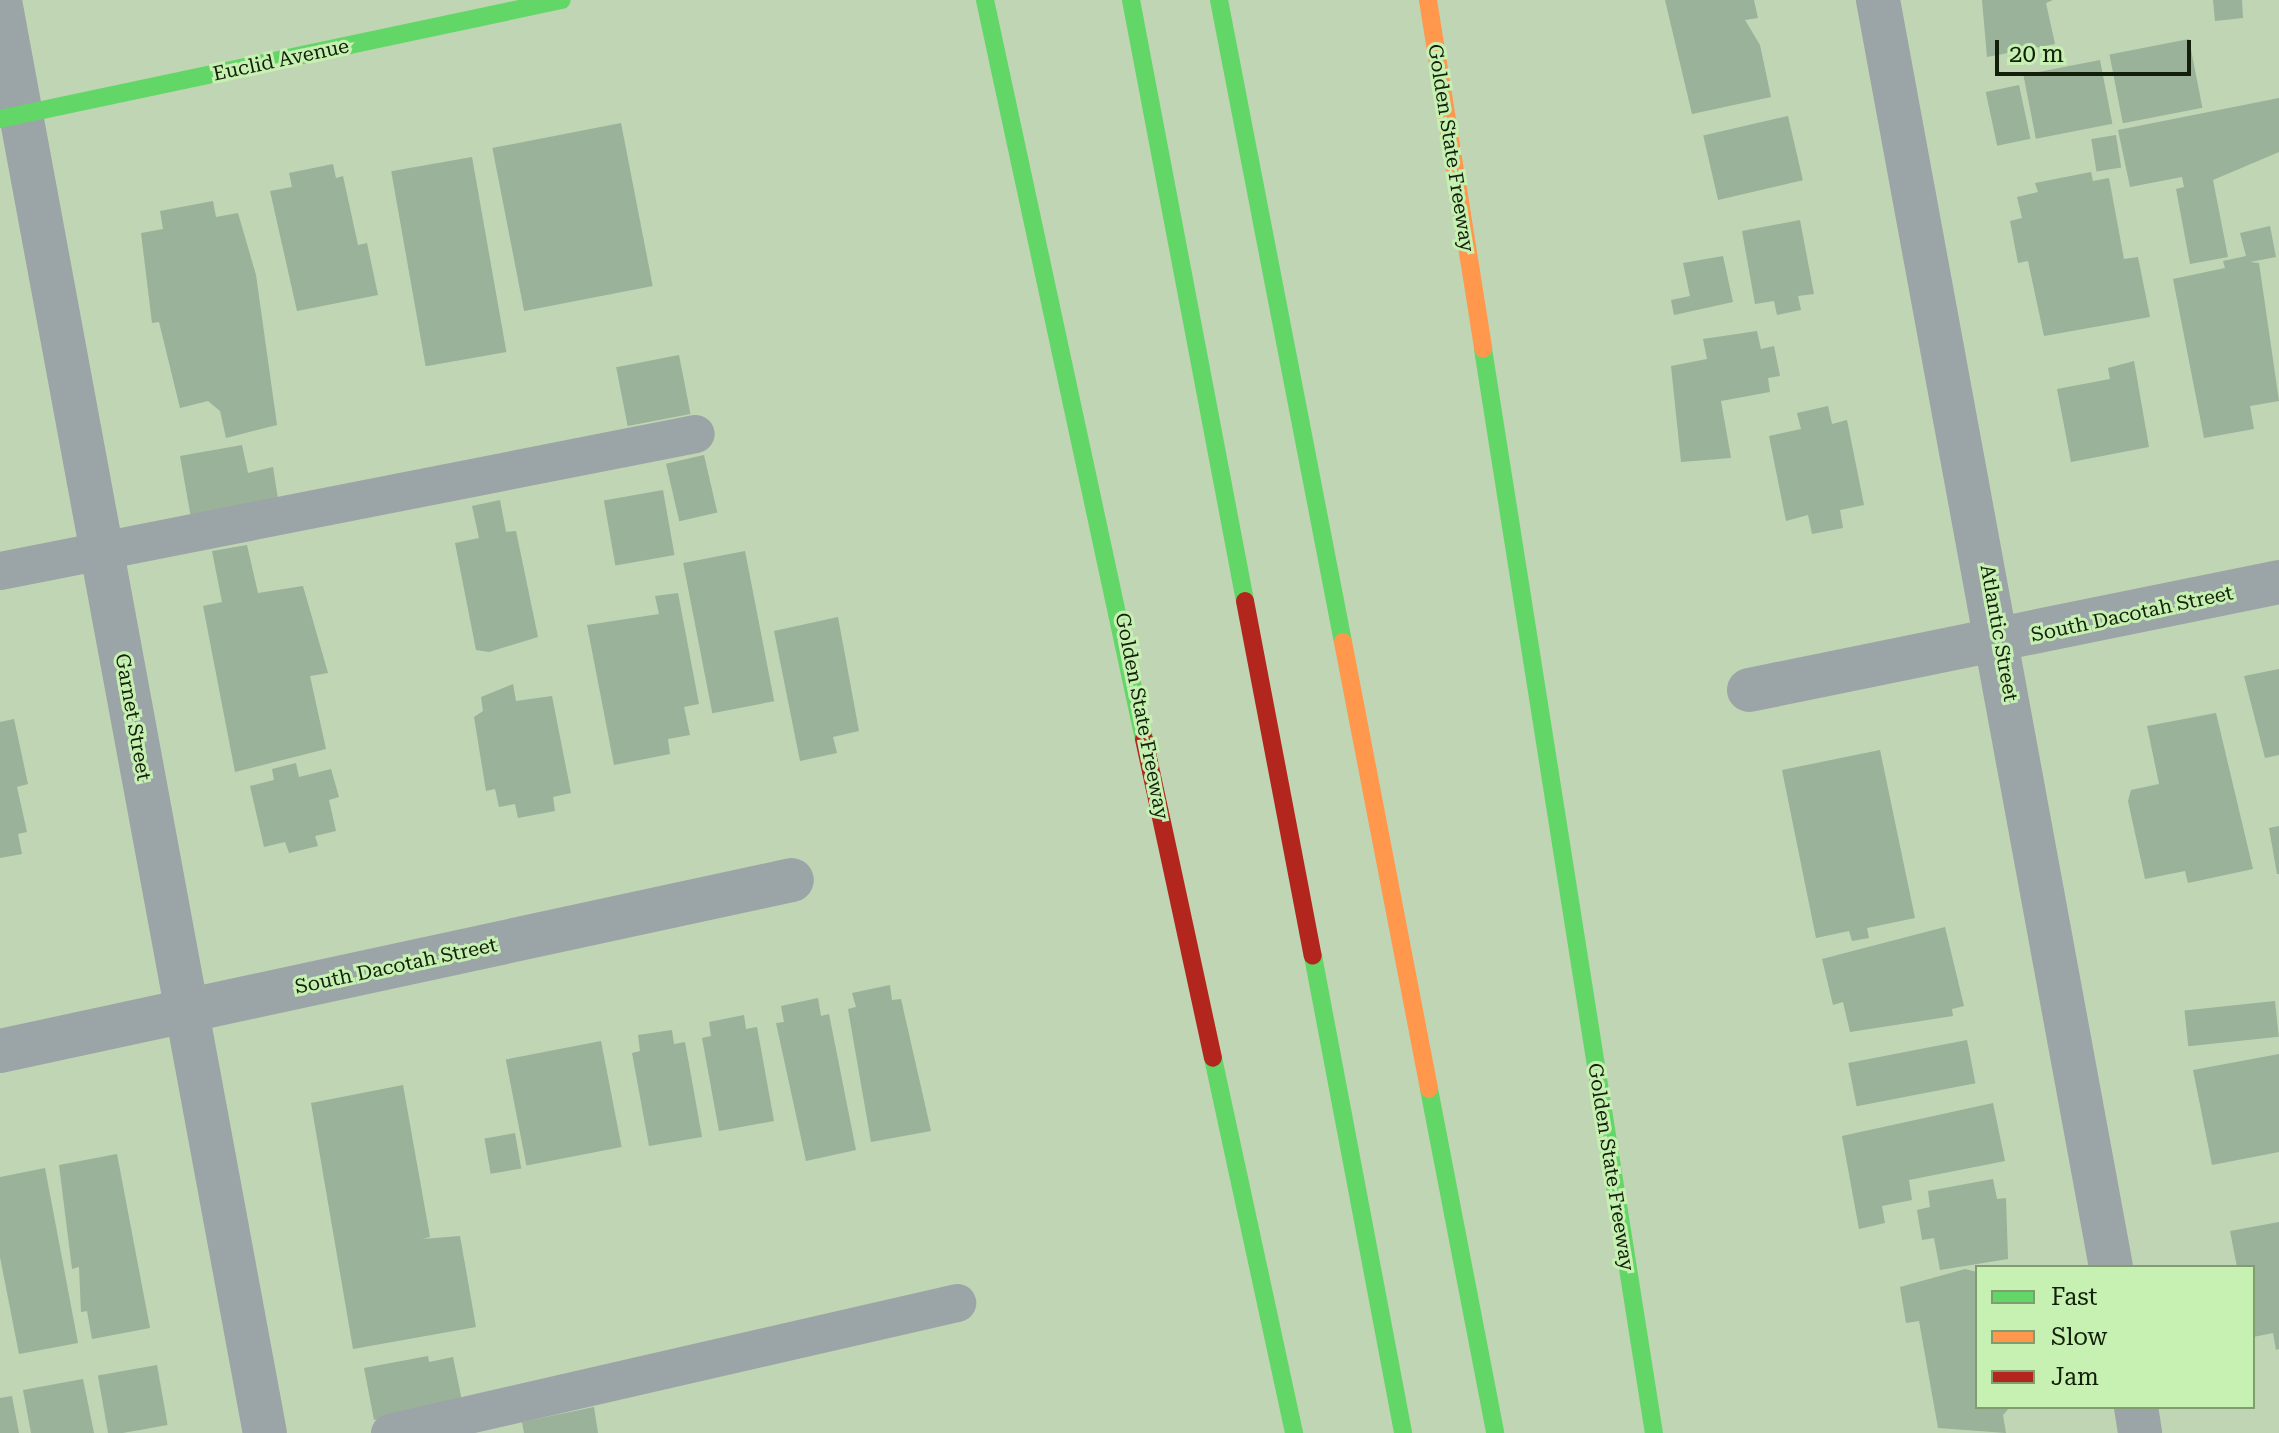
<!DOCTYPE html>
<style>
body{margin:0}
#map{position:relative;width:2279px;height:1433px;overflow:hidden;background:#bfd5b4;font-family:"Roboto Serif",serif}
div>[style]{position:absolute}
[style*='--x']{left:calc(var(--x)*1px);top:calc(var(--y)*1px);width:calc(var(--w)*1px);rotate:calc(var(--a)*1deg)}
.building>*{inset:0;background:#9ab19a;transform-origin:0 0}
.lane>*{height:38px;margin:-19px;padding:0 19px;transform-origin:19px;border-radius:19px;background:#9ba4a6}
.street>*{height:44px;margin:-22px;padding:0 22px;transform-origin:22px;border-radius:22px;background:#9ba4a6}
.fast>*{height:18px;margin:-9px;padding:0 9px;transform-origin:9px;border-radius:9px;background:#63d668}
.slow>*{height:18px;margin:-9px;padding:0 9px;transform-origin:9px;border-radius:9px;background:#ff974d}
.jam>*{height:18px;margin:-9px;padding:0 9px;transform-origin:9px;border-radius:9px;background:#b3261e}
span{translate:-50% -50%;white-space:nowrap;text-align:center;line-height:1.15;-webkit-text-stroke:6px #c7f0b3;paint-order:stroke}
.street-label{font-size:20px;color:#122009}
.legend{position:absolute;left:1975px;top:1265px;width:280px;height:144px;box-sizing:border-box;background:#c7f0b3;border:2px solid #7f9d6f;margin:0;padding:10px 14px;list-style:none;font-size:24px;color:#122009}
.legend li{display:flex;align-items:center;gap:16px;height:40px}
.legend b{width:40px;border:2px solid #7f9d6f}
.scale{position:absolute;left:1995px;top:40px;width:196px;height:36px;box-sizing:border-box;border:4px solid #122009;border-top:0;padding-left:10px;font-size:24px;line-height:28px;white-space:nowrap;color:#122009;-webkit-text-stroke:6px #c7f0b3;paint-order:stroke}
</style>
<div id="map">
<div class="building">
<i style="clip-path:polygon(1665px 0,1754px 0,1758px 18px,1745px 20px,1760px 45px,1771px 97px,1692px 114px)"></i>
<i style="clip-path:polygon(1982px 0,2053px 0,2046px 3px,2055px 44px,1987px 57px)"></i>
<i style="clip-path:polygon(2213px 0,2242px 0,2243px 18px,2215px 21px)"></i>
<i style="left:2189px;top:39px;width:70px;height:81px;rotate:79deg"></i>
<i style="left:2100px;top:60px;width:65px;height:78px;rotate:79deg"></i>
<i style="left:2019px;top:85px;width:55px;height:34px;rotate:78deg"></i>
<i style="clip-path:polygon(2279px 98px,2279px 152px,2213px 180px,2228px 257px,2190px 264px,2176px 189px,2184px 187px,2182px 177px,2130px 187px,2118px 130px)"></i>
<i style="left:1788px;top:116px;width:66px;height:87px;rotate:77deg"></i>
<i style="left:621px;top:123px;width:166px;height:131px;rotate:79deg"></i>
<i style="left:2116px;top:135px;width:33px;height:25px;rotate:81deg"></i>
<i style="left:472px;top:157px;width:198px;height:82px;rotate:80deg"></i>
<i style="clip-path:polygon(333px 164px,336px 178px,343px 176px,358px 245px,367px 243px,378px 295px,297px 311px,270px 191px,292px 187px,289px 173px)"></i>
<i style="clip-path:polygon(2091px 172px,2093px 181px,2109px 178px,2124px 259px,2138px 257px,2150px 317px,2044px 336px,2028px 261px,2018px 263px,2010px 221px,2022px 218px,2017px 197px,2038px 192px,2035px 183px)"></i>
<i style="clip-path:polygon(213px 201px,216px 217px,238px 213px,256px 275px,277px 425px,226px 438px,220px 411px,208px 401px,180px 408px,159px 322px,152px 323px,141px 233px,163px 229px,160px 211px)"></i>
<i style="clip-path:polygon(1800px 220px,1814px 294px,1798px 296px,1801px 310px,1777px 315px,1774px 301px,1755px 304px,1742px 231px)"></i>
<i style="clip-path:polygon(2270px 226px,2276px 257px,2250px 262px,2259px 263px,2279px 401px,2250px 406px,2254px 429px,2204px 438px,2173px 279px,2225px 268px,2223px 261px,2246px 256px,2240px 233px)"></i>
<i style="clip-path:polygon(1723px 256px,1733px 302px,1674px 315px,1671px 300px,1690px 296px,1683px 263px)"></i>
<i style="clip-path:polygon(1757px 331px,1761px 349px,1774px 346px,1780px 376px,1768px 378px,1770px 392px,1721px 401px,1731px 458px,1681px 462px,1671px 366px,1707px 359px,1703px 339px)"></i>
<i style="left:679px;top:355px;width:60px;height:64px;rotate:79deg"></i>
<i style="clip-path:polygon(2134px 361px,2149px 447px,2071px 462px,2057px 389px,2110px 379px,2108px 368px)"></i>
<i style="clip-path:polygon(1828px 406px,1832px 424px,1847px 420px,1864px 505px,1840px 510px,1843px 528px,1812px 534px,1808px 515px,1786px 521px,1769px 436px,1801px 429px,1797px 413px)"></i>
<i style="clip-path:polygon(242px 445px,248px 473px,273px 467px,278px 499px,191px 518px,180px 456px)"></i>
<i style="left:704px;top:455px;width:59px;height:39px;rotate:77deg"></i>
<i style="left:663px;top:490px;width:66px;height:60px;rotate:80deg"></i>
<i style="clip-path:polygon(500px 500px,506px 532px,516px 531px,538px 637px,489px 652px,476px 650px,455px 543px,479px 538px,472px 506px)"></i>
<i style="clip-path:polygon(247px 545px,258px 593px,303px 586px,328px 673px,310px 676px,326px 749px,235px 772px,203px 606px,222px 602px,212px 551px)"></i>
<i style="left:745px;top:551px;width:153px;height:63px;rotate:79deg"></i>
<i style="clip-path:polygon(678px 593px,699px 704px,684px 707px,690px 735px,668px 739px,670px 754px,614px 765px,587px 625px,659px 614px,655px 596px)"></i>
<i style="clip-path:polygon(838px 617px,859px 731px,833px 737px,837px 753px,800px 761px,774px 631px)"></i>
<i style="clip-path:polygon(2279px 669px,2279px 755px,2265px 758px,2244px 676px)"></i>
<i style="clip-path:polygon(513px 684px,516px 701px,552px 696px,571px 793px,553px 797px,555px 811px,518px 818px,515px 804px,499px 807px,495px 789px,486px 791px,474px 717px,483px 711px,481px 697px)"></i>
<i style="clip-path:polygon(2216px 713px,2253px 869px,2188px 883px,2185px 871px,2145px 879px,2128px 801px,2131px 790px,2159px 784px,2147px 726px)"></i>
<i style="clip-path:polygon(14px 719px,28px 784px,17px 787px,27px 832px,18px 834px,22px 854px,0 858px,0 722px)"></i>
<i style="clip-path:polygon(1880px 750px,1915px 918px,1867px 928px,1869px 938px,1852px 941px,1849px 931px,1816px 938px,1782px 770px)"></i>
<i style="clip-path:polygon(296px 763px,299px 777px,331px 769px,339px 797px,329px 800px,336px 831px,315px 836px,318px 846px,289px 853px,285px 842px,264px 847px,250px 786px,274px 780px,272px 769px)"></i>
<i style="clip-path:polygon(2279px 826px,2279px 874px,2277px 874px,2269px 828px)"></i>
<i style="clip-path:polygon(1945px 927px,1964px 1006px,1952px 1009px,1953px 1016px,1850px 1032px,1843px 1002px,1833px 1005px,1822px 959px)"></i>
<i style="clip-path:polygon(890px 985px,892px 1000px,901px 999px,931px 1131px,871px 1142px,848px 1009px,856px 1007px,852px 993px)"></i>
<i style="clip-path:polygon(818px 998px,821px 1016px,829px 1014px,856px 1150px,806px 1161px,776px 1023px,784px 1022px,781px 1006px)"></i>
<i style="left:2275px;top:1001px;width:36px;height:91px;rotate:84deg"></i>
<i style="clip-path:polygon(744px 1015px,746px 1029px,757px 1027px,774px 1121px,719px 1131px,702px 1038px,711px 1036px,709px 1022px)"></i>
<i style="clip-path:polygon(672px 1030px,674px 1044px,685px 1042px,702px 1137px,649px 1146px,632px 1053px,640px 1051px,638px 1035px)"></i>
<i style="left:1967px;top:1040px;width:44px;height:121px;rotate:79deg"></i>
<i style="left:601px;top:1041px;width:108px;height:97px;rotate:79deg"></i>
<i style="clip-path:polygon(2279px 1054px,2279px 1152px,2212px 1165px,2193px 1070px)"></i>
<i style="clip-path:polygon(403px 1085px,430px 1237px,422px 1239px,460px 1236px,476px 1327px,353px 1349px,311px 1103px)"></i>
<i style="clip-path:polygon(1993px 1103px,2005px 1161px,1909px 1180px,1912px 1200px,1882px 1206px,1885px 1223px,1859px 1229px,1842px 1136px)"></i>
<i style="left:515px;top:1133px;width:36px;height:31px;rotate:80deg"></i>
<i style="clip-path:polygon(117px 1154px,150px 1328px,92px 1339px,87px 1311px,81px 1312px,79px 1267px,72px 1269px,59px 1165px)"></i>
<i style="clip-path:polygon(45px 1168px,78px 1343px,19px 1354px,0 1257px,0 1177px)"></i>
<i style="clip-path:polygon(1993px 1179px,1997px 1199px,2006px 1198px,2008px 1259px,1940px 1270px,1934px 1238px,1922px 1240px,1917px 1210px,1930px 1207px,1928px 1191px)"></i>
<i style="clip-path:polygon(2279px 1222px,2279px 1349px,2276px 1350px,2273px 1333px,2253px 1337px,2253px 1267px,2237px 1267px,2230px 1231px)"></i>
<i style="clip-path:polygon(1965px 1269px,1977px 1272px,1977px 1407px,2010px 1407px,2003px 1415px,2006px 1433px,1938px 1428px,1919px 1321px,1906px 1323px,1900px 1287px)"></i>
<i style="clip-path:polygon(428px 1356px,429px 1362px,453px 1357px,462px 1401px,374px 1420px,364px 1368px)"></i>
<i style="left:157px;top:1365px;width:61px;height:60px;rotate:80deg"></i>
<i style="clip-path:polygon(83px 1379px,94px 1433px,31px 1433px,23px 1390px)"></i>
<i style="clip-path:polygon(12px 1396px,19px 1433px,0 1433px,0 1398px)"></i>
<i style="clip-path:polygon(594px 1407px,598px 1433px,524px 1433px,522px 1422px)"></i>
</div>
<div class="lane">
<i style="--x:0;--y:571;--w:709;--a:-11.14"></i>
<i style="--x:390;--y:1433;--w:582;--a:-12.91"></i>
</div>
<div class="street">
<i style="--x:1878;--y:0;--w:1288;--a:79.58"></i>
<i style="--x:0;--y:1;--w:1456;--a:79.52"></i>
<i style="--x:1749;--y:690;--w:541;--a:-11.52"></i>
<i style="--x:0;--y:1051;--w:810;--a:-12.18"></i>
<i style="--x:2136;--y:1407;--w:26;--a:81"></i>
</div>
<div class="fast">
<i style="--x:985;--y:0;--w:756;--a:77.86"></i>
<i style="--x:1131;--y:0;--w:612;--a:79.26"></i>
<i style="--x:1219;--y:0;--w:654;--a:79.07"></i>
<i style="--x:0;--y:119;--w:574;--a:-11.96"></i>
<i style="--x:1483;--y:349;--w:1097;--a:81.04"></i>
<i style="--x:1313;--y:956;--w:485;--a:79.3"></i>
<i style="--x:1213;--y:1058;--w:384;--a:77.8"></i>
<i style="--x:1429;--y:1089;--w:350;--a:79.1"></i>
</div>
<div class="slow">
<i style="--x:1428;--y:0;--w:353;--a:81"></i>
<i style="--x:1343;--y:642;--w:455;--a:79.1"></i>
</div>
<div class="jam">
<i style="--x:1245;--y:601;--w:361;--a:79.2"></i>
<i style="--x:1144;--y:739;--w:326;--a:77.8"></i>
</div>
<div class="street-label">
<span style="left:281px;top:60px;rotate:-12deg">Euclid Avenue</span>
<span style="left:1451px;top:148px;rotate:81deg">Golden State Freeway</span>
<span style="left:2132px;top:614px;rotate:-12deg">South Dacotah Street</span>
<span style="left:1999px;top:633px;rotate:80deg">Atlantic Street</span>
<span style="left:1142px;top:716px;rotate:79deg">Golden State Freeway</span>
<span style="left:133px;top:717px;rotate:80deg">Garnet Street</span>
<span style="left:396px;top:966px;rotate:-12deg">South Dacotah Street</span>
<span style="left:1611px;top:1167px;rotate:81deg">Golden State Freeway</span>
</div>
<ul class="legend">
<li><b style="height:10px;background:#63d668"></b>Fast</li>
<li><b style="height:10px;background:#ff974d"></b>Slow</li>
<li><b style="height:10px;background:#b3261e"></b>Jam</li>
</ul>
<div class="scale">20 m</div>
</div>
